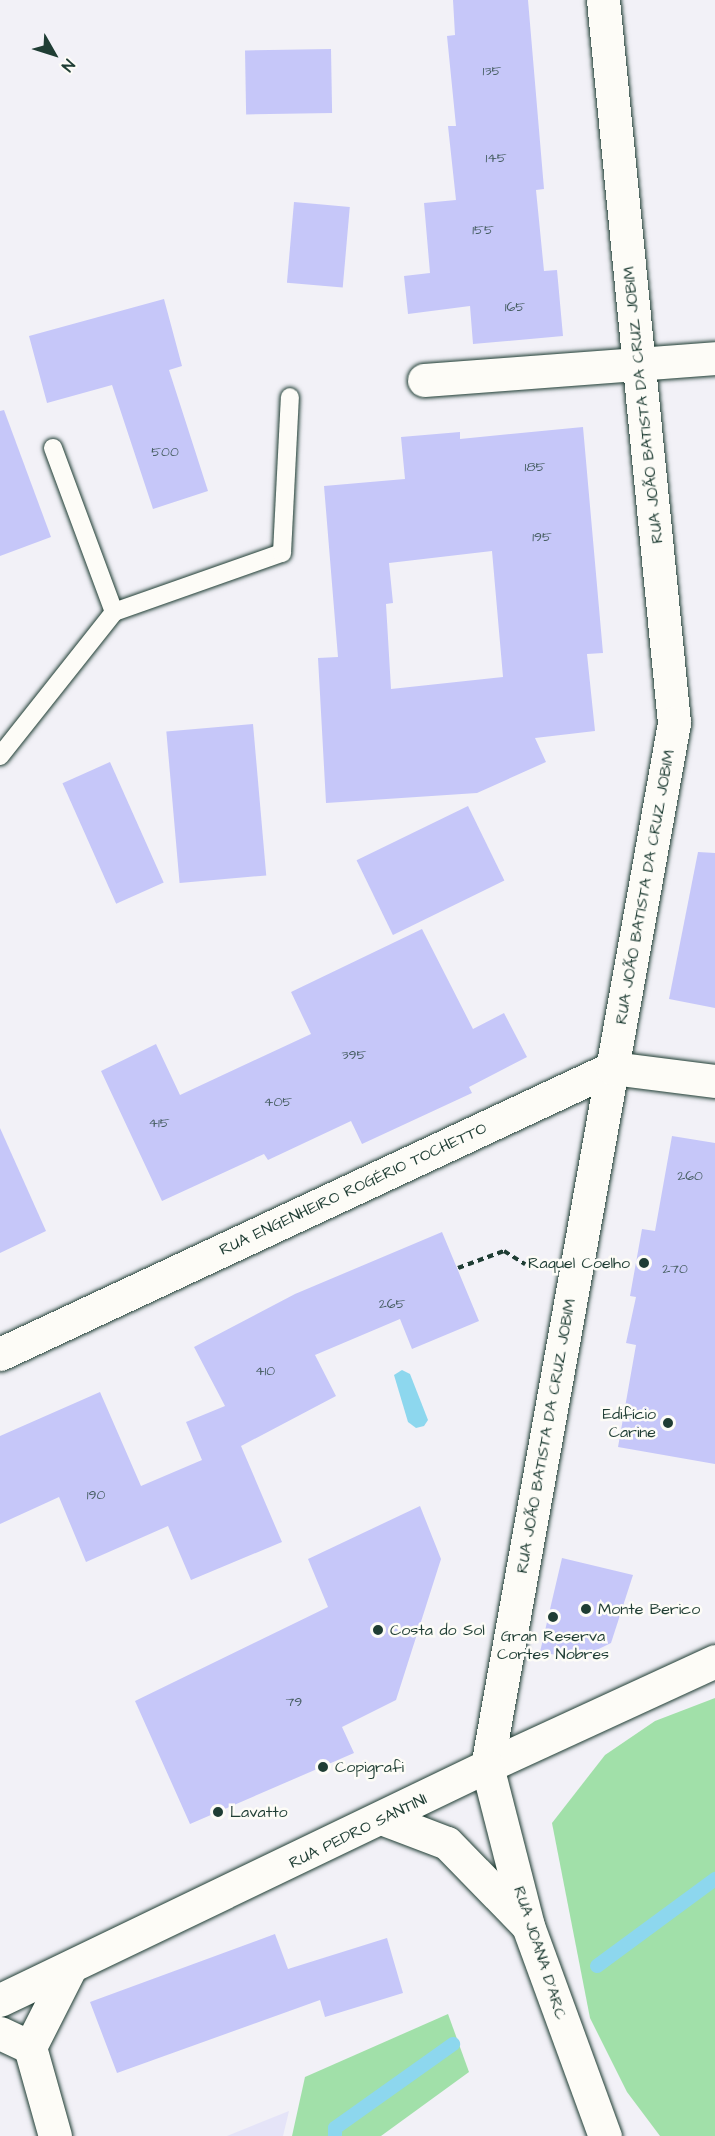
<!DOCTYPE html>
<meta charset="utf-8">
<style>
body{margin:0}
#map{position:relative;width:715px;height:2136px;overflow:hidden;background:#f2f1f7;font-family:"Architects Daughter",sans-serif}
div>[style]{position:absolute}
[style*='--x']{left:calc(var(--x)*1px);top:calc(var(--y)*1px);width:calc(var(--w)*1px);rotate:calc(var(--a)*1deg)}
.built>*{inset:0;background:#e5e4f8}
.green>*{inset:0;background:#a1e0a9}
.water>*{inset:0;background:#8dd7ee}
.stream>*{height:14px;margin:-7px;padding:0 7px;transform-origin:7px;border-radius:7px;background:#8dd7ee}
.building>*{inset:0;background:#c6c7f9;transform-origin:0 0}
.path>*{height:4px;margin-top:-2px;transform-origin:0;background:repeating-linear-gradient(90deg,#1f3d34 0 6px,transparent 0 10.5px)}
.roads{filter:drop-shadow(0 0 2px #1f3d34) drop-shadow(0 0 2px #1f3d34)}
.service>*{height:18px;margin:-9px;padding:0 9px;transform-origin:9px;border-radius:9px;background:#fdfcf7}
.minor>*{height:33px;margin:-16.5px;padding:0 16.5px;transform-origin:16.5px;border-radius:16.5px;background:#fdfcf7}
.tertiary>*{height:33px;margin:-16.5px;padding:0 16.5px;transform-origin:16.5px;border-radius:16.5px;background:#fdfcf7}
.dots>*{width:16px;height:16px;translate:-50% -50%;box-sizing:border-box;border:3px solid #fdfcf7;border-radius:50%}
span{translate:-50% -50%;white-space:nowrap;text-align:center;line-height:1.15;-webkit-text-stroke:5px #fdfcf7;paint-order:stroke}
.number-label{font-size:14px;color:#496065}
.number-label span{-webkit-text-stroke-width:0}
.street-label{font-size:16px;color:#1f3d34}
.poi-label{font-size:16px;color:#1f3d34}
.right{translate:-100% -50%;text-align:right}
.left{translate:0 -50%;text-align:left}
.north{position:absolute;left:24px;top:24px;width:60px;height:60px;-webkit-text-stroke:4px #fdfcf7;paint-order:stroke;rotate:129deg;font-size:16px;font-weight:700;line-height:24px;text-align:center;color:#1f3d34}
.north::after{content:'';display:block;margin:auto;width:21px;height:27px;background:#1f3d34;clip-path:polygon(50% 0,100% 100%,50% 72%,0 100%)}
</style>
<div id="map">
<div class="built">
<i style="clip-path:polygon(289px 2111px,283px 2136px,227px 2136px)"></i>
</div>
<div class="green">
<i style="clip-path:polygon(715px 1698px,715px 2136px,660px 2136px,627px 2092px,590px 2018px,552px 1823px,605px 1755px,655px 1721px)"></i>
<i style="clip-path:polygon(448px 2014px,469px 2072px,381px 2136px,292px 2136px,305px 2077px)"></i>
</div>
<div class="water">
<i style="clip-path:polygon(402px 1370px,410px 1374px,428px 1420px,424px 1426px,416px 1428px,408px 1422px,394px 1375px)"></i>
</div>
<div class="stream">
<i style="--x:597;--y:1966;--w:147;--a:-36.4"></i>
<i style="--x:335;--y:2136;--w:8;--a:-90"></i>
<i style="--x:335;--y:2128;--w:145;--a:-35.4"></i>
</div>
<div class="building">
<i style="clip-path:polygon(453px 0,528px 0,544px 189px,536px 190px,544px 271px,557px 270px,563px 336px,473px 344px,470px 306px,408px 314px,404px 276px,430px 273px,424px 203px,456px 200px,448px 126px,456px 126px,447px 36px,455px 35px)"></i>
<i style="left:331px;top:49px;width:64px;height:86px;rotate:89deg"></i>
<i style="left:294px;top:202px;width:56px;height:81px;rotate:5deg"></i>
<i style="clip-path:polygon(164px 299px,182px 366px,169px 370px,208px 491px,153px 509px,112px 385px,47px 403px,29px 336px)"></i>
<i style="clip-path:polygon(4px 410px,51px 537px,0 556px,0 411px)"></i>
<i style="clip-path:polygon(evenodd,583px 427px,603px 653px,587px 654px,595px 731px,535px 738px,546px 762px,477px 793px,326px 803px,318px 658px,338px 657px,324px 486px,405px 479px,401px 437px,460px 432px,460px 439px,583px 427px,492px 551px,503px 677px,391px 689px,386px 604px,393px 603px,389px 563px,492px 551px)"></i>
<i style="left:253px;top:724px;width:152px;height:87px;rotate:85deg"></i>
<i style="left:110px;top:762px;width:132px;height:52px;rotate:66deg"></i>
<i style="left:468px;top:806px;width:83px;height:124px;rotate:64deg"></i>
<i style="clip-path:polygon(698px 852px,715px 853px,715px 1008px,669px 999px)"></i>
<i style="clip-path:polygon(422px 929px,473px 1029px,504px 1013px,527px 1057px,469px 1087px,472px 1093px,362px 1144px,351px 1121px,268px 1160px,264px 1154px,162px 1201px,101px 1071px,156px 1044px,180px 1095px,311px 1034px,291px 992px)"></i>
<i style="clip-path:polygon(0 1128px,46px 1231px,0 1253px)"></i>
<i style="clip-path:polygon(672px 1136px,715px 1143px,715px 1464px,618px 1447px,636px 1345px,626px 1343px,636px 1297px,630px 1296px,642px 1229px,655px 1231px)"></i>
<i style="clip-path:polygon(442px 1232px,479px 1321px,412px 1349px,400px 1319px,315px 1355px,336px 1396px,241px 1446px,282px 1542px,191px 1580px,168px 1526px,86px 1562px,59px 1497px,0 1524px,0 1436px,100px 1392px,141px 1486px,202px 1460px,186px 1422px,225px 1406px,194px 1347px,295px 1294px)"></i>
<i style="clip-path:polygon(420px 1506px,441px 1559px,396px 1700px,342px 1727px,354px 1753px,190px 1824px,135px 1701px,328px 1607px,308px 1559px)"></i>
<i style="clip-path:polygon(562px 1558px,633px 1575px,611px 1643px,578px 1659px,540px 1652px)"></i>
<i style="clip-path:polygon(275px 1934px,288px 1969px,387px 1938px,403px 1993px,325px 2017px,320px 2000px,117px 2073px,90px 2002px)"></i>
</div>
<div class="path">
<i style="--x:458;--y:1268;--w:49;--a:-20.3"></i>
<i style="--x:504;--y:1251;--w:25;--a:32"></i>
</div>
<div class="roads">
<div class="service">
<i style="--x:114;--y:612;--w:178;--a:-19.4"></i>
<i style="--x:282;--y:553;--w:156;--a:-87.1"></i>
<i style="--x:0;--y:756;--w:184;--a:-51.6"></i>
<i style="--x:114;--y:612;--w:175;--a:-110.4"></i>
</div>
<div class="minor">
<i style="--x:424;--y:380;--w:292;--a:-4.3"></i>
<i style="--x:0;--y:1354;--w:676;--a:-25.05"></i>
<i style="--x:487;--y:1766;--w:251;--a:-24.7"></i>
</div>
<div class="tertiary">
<i style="--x:603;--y:0;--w:726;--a:84.39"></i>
<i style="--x:674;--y:723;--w:1060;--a:100.16"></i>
<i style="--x:487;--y:1766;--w:165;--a:75.6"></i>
<i style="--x:528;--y:1926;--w:224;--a:69.9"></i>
<i style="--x:612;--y:1068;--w:104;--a:7.2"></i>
<i style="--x:384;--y:1819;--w:67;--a:20.9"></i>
<i style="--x:447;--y:1843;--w:112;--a:45.7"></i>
<i style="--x:0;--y:2000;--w:540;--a:-25.66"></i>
<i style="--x:0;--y:2033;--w:33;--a:25"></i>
<i style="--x:55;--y:2136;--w:92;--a:-105.7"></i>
<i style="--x:30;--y:2047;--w:89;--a:-63.1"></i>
</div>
</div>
<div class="dots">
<i style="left:644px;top:1263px;background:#1f3d34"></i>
<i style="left:668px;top:1423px;background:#1f3d34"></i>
<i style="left:586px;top:1609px;background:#1f3d34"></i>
<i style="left:553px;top:1617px;background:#1f3d34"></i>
<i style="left:378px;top:1630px;background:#1f3d34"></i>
<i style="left:323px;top:1767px;background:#1f3d34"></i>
<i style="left:218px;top:1812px;background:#1f3d34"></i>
</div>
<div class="number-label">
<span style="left:492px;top:71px">135</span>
<span style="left:496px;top:158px">145</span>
<span style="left:483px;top:230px">155</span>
<span style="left:515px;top:307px">165</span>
<span style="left:165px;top:452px">500</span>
<span style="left:535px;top:467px">185</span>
<span style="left:542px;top:537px">195</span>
<span style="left:354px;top:1055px">395</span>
<span style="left:278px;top:1102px">405</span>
<span style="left:159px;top:1123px">415</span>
<span style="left:690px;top:1176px">260</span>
<span style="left:675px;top:1269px">270</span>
<span style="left:392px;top:1304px">265</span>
<span style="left:265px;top:1371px">410</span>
<span style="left:96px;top:1495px">190</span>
<span style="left:294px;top:1702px">79</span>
</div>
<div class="street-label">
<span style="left:643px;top:405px;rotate:-96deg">RUA JOÃO BATISTA DA CRUZ JOBIM</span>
<span style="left:645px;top:887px;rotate:-80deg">RUA JOÃO BATISTA DA CRUZ JOBIM</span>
<span style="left:353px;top:1189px;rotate:-25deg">RUA ENGENHEIRO ROGÉRIO TOCHETTO</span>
<span style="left:546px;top:1436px;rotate:-80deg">RUA JOÃO BATISTA DA CRUZ JOBIM</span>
<span style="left:358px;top:1831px;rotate:-26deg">RUA PEDRO SANTINI</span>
<span style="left:540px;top:1953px;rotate:72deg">RUA JOANA D'ARC</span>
</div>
<div class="poi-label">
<span class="right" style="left:630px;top:1263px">Raquel Coelho</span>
<span class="right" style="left:656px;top:1423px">Edifício<br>Carine</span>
<span class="left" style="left:598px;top:1609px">Monte Berico</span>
<span class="left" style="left:390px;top:1630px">Costa do Sol</span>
<span style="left:553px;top:1645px">Gran Reserva<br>Cortes Nobres</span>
<span class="left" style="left:335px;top:1767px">Copigrafi</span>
<span class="left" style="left:230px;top:1812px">Lavatto</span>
</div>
<div class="north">N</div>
</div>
